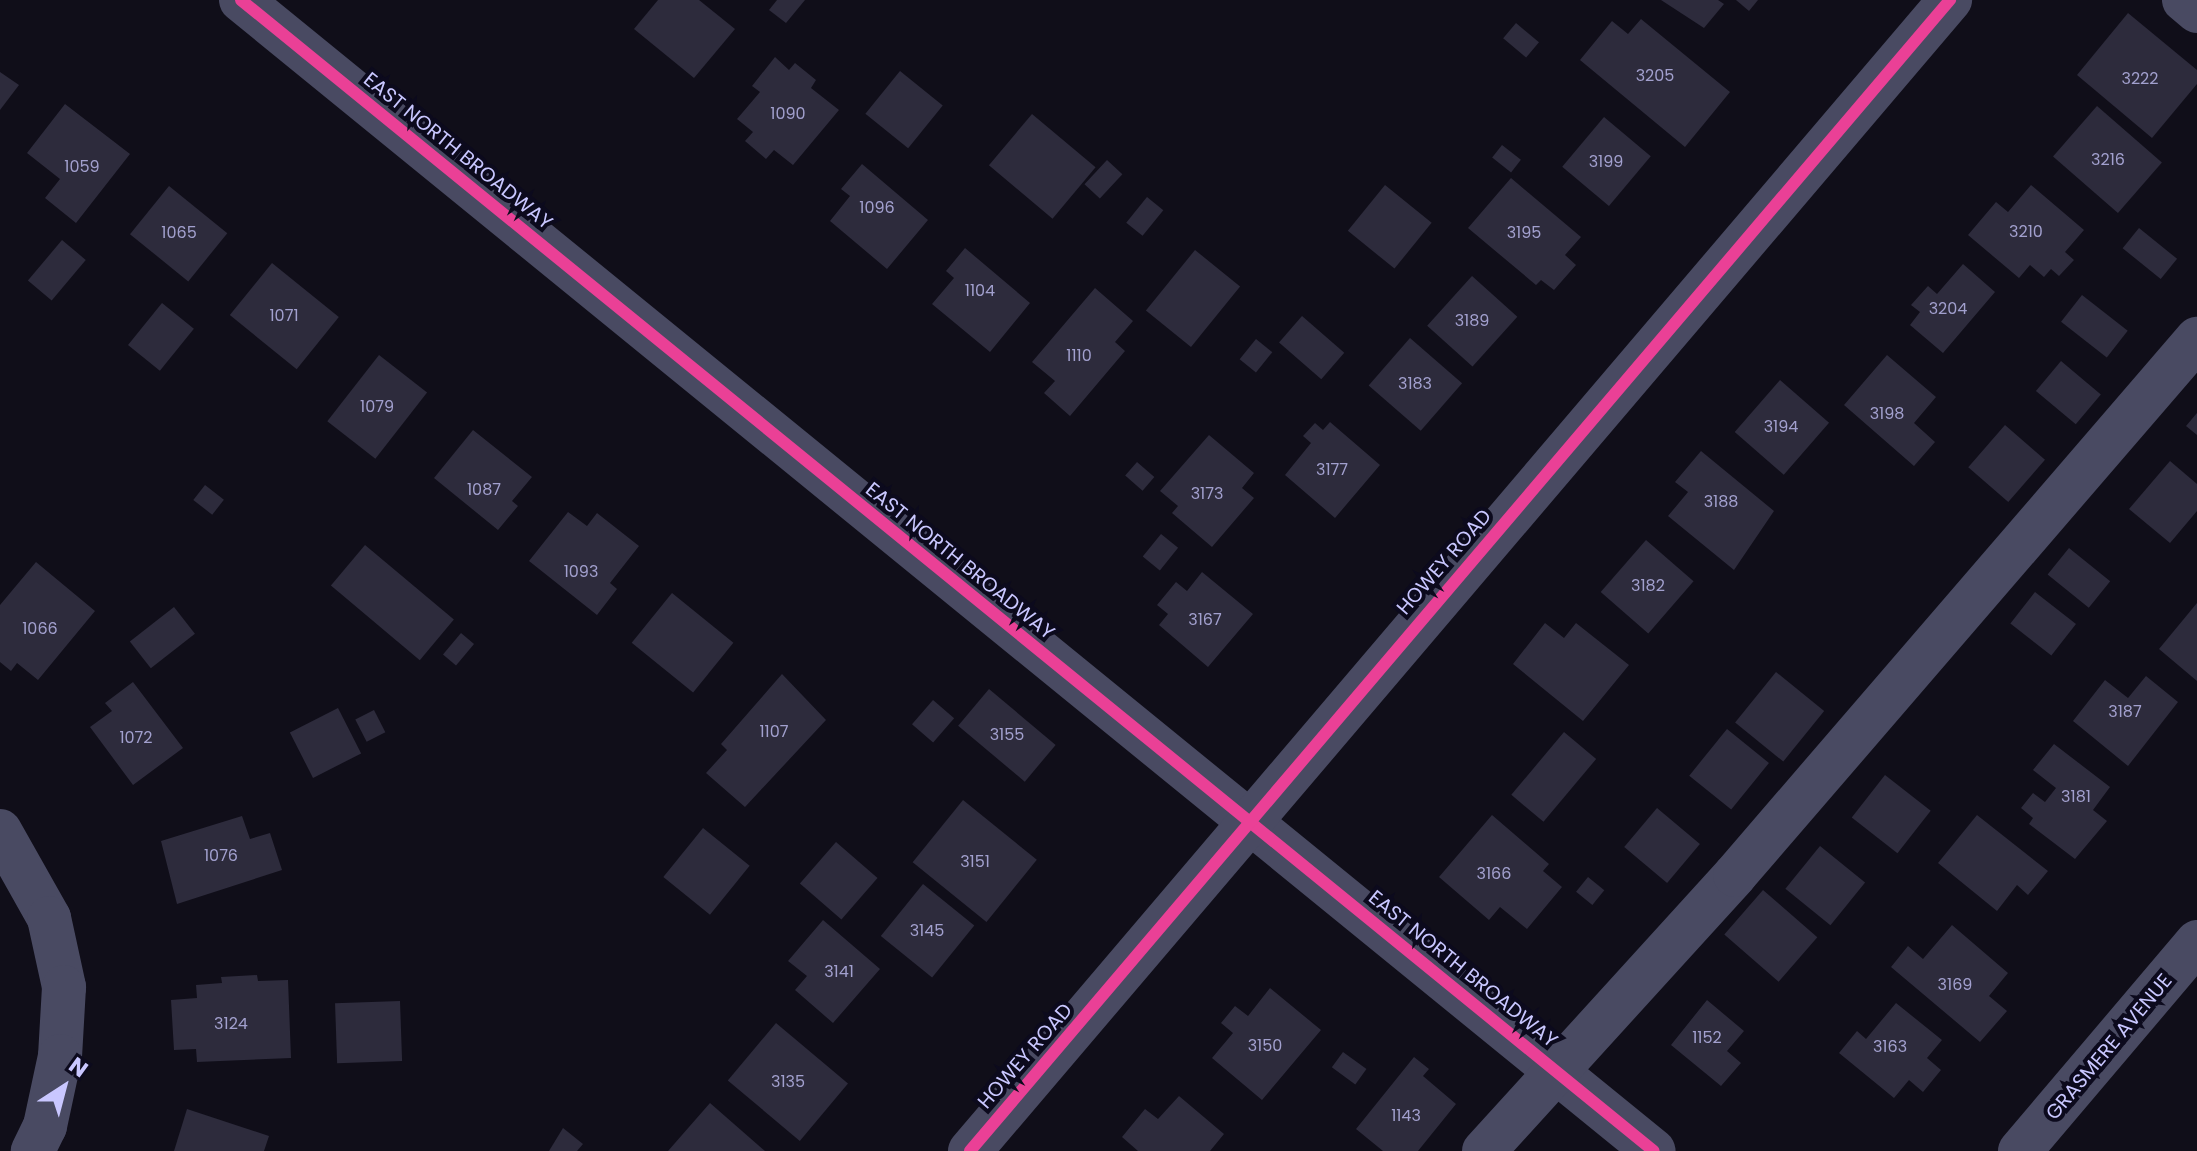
<!DOCTYPE html>
<style>
body{margin:0}
#map{position:relative;width:2197px;height:1151px;overflow:hidden;background:#100e19;font-family:Poppins,sans-serif}
div>[style]{position:absolute}
[style*='--x']{left:calc(var(--x)*1px);top:calc(var(--y)*1px);width:calc(var(--w)*1px);rotate:calc(var(--a)*1deg)}
.building>*{inset:0;background:#2d2b3c;transform-origin:0 0}
.minor>*{height:44px;margin:-22px;padding:0 22px;transform-origin:22px;border-radius:22px;background:#494a62}
.cycleway>*{height:12px;margin:-6px;padding:0 6px;transform-origin:6px;border-radius:6px;background:#ea4096}
span{translate:-50% -50%;white-space:nowrap;text-align:center;line-height:1.15;-webkit-text-stroke:8px #0c0a1d;paint-order:stroke}
.number-label{font-size:16px;color:#a2a0ce}
.number-label span{-webkit-text-stroke-width:0}
.street-label{font-size:20px;color:#c9c7ff}
.north{position:absolute;left:24px;top:1047px;width:80px;height:80px;-webkit-text-stroke:6px #0c0a1d;paint-order:stroke;rotate:36deg;font-size:22px;font-weight:700;line-height:32px;text-align:center;color:#c9c7ff}
.north::after{content:'';display:block;margin:auto;width:28px;height:36px;background:#c9c7ff;clip-path:polygon(50% 0,100% 100%,50% 72%,0 100%)}
</style>
<div id="map">
<div class="building">
<i style="clip-path:polygon(658px 0,699px 0,735px 29px,694px 78px,634px 29px)"></i>
<i style="clip-path:polygon(777px 0,805px 0,786px 23px,769px 10px)"></i>
<i style="clip-path:polygon(1661px 0,1718px 0,1724px 4px,1704px 28px)"></i>
<i style="clip-path:polygon(1736px 0,1758px 0,1749px 11px)"></i>
<i style="clip-path:polygon(2128px 13px,2197px 70px,2197px 84px,2152px 138px,2077px 75px)"></i>
<i style="clip-path:polygon(1641px 19px,1730px 92px,1685px 147px,1580px 60px,1612px 21px,1628px 34px)"></i>
<i style="left:1516px;top:23px;width:30px;height:20px;rotate:40deg"></i>
<i style="clip-path:polygon(775px 57px,789px 70px,795px 63px,816px 80px,811px 88px,839px 110px,793px 165px,774px 150px,766px 159px,745px 141px,753px 132px,737px 119px,760px 92px,752px 86px)"></i>
<i style="left:900px;top:71px;width:55px;height:55px;rotate:39deg"></i>
<i style="clip-path:polygon(0 72px,19px 85px,0 110px)"></i>
<i style="clip-path:polygon(65px 104px,130px 154px,76px 223px,45px 198px,60px 179px,27px 153px)"></i>
<i style="left:2097px;top:106px;width:86px;height:67px;rotate:41deg"></i>
<i style="left:1032px;top:114px;width:83px;height:67px;rotate:40deg"></i>
<i style="left:1604px;top:117px;width:61px;height:65px;rotate:40deg"></i>
<i style="left:1502px;top:145px;width:24px;height:16px;rotate:38deg"></i>
<i style="left:1107px;top:160px;width:21px;height:33px;rotate:43deg"></i>
<i style="clip-path:polygon(862px 164px,928px 220px,887px 269px,830px 221px,850px 196px,841px 189px)"></i>
<i style="clip-path:polygon(1511px 178px,1581px 237px,1565px 255px,1576px 265px,1554px 290px,1541px 280px,1536px 285px,1468px 228px)"></i>
<i style="left:1385px;top:185px;width:60px;height:59px;rotate:39deg"></i>
<i style="clip-path:polygon(2031px 185px,2084px 230px,2065px 252px,2074px 260px,2059px 276px,2051px 269px,2044px 277px,2030px 265px,2019px 278px,1968px 235px,1996px 202px,2008px 212px)"></i>
<i style="left:169px;top:186px;width:75px;height:62px;rotate:39deg"></i>
<i style="left:1147px;top:197px;width:21px;height:33px;rotate:39deg"></i>
<i style="left:2139px;top:228px;width:49px;height:26px;rotate:39deg"></i>
<i style="left:62px;top:240px;width:31px;height:53px;rotate:40deg"></i>
<i style="clip-path:polygon(965px 248px,1030px 303px,990px 352px,932px 304px,954px 278px,946px 271px)"></i>
<i style="left:1195px;top:250px;width:58px;height:78px;rotate:39deg"></i>
<i style="left:272px;top:263px;width:86px;height:67px;rotate:39deg"></i>
<i style="clip-path:polygon(1963px 264px,1995px 292px,1943px 353px,1910px 325px,1920px 312px,1911px 305px,1928px 286px,1937px 294px)"></i>
<i style="left:1472px;top:276px;width:61px;height:67px;rotate:42deg"></i>
<i style="clip-path:polygon(1095px 288px,1133px 321px,1115px 342px,1125px 351px,1070px 416px,1044px 393px,1055px 381px,1032px 362px)"></i>
<i style="left:2082px;top:295px;width:58px;height:34px;rotate:38deg"></i>
<i style="left:162px;top:303px;width:41px;height:54px;rotate:39deg"></i>
<i style="left:1302px;top:316px;width:56px;height:35px;rotate:41deg"></i>
<i style="left:1410px;top:338px;width:69px;height:63px;rotate:41deg"></i>
<i style="left:1256px;top:339px;width:21px;height:26px;rotate:39deg"></i>
<i style="left:379px;top:355px;width:61px;height:84px;rotate:38deg"></i>
<i style="clip-path:polygon(1887px 355px,1936px 397px,1914px 423px,1935px 442px,1914px 466px,1844px 405px)"></i>
<i style="left:2061px;top:361px;width:52px;height:39px;rotate:40deg"></i>
<i style="left:1780px;top:380px;width:65px;height:69px;rotate:41deg"></i>
<i style="clip-path:polygon(2197px 413px,2197px 435px,2186px 426px)"></i>
<i style="clip-path:polygon(1330px 422px,1380px 465px,1335px 518px,1285px 475px,1311px 443px,1303px 436px,1315px 423px,1323px 430px)"></i>
<i style="left:2005px;top:425px;width:53px;height:56px;rotate:41deg"></i>
<i style="clip-path:polygon(473px 430px,532px 477px,512px 501px,518px 506px,498px 530px,434px 478px)"></i>
<i style="clip-path:polygon(1209px 435px,1254px 473px,1242px 488px,1254px 498px,1212px 547px,1172px 513px,1178px 506px,1160px 491px)"></i>
<i style="clip-path:polygon(1701px 451px,1774px 511px,1734px 570px,1668px 516px,1688px 492px,1675px 482px)"></i>
<i style="clip-path:polygon(2170px 461px,2197px 484px,2197px 511px,2170px 543px,2129px 509px)"></i>
<i style="left:1137px;top:462px;width:23px;height:18px;rotate:41deg"></i>
<i style="left:205px;top:485px;width:24px;height:19px;rotate:38deg"></i>
<i style="clip-path:polygon(568px 512px,587px 526px,597px 513px,639px 546px,610px 583px,617px 589px,597px 615px,529px 561px)"></i>
<i style="left:1161px;top:534px;width:22px;height:29px;rotate:39deg"></i>
<i style="left:1646px;top:540px;width:63px;height:69px;rotate:41deg"></i>
<i style="left:365px;top:545px;width:116px;height:53px;rotate:40deg"></i>
<i style="left:2069px;top:548px;width:53px;height:34px;rotate:39deg"></i>
<i style="clip-path:polygon(36px 562px,95px 611px,38px 680px,17px 663px,11px 671px,0 662px,0 605px)"></i>
<i style="clip-path:polygon(1202px 572px,1253px 614px,1208px 667px,1159px 625px,1168px 614px,1157px 605px,1176px 582px,1187px 591px)"></i>
<i style="left:2035px;top:592px;width:52px;height:40px;rotate:38deg"></i>
<i style="left:672px;top:593px;width:79px;height:64px;rotate:39deg"></i>
<i style="clip-path:polygon(2197px 603px,2197px 681px,2159px 649px)"></i>
<i style="left:174px;top:607px;width:34px;height:56px;rotate:52deg"></i>
<i style="clip-path:polygon(1545px 623px,1564px 638px,1576px 623px,1629px 665px,1583px 721px,1513px 664px)"></i>
<i style="left:461px;top:633px;width:17px;height:28px;rotate:40deg"></i>
<i style="left:1776px;top:672px;width:62px;height:65px;rotate:39deg"></i>
<i style="clip-path:polygon(782px 674px,826px 720px,745px 807px,706px 773px,727px 750px,721px 744px)"></i>
<i style="clip-path:polygon(2146px 676px,2178px 702px,2128px 766px,2073px 721px,2105px 680px,2128px 698px)"></i>
<i style="clip-path:polygon(133px 682px,183px 748px,133px 785px,90px 727px,112px 711px,105px 703px)"></i>
<i style="left:989px;top:689px;width:87px;height:48px;rotate:40deg"></i>
<i style="left:933px;top:700px;width:28px;height:32px;rotate:41deg"></i>
<i style="left:338px;top:708px;width:51px;height:54px;rotate:63deg"></i>
<i style="left:374px;top:710px;width:25px;height:21px;rotate:63deg"></i>
<i style="left:1727px;top:729px;width:54px;height:60px;rotate:39deg"></i>
<i style="left:1564px;top:732px;width:42px;height:82px;rotate:40deg"></i>
<i style="clip-path:polygon(2054px 744px,2110px 787px,2093px 810px,2107px 821px,2075px 859px,2029px 824px,2033px 818px,2021px 808px,2033px 793px,2045px 802px,2056px 788px,2033px 770px)"></i>
<i style="left:1885px;top:775px;width:58px;height:54px;rotate:38deg"></i>
<i style="left:963px;top:800px;width:95px;height:80px;rotate:39deg"></i>
<i style="left:1657px;top:808px;width:56px;height:51px;rotate:40deg"></i>
<i style="clip-path:polygon(1492px 815px,1549px 864px,1543px 871px,1562px 887px,1527px 929px,1500px 907px,1489px 920px,1439px 877px)"></i>
<i style="clip-path:polygon(1977px 815px,2048px 871px,2028px 895px,2017px 885px,1997px 911px,1938px 863px)"></i>
<i style="clip-path:polygon(242px 816px,250px 839px,270px 833px,282px 870px,177px 904px,161px 841px)"></i>
<i style="left:703px;top:828px;width:60px;height:63px;rotate:39deg"></i>
<i style="left:836px;top:842px;width:55px;height:55px;rotate:41deg"></i>
<i style="left:1820px;top:846px;width:58px;height:55px;rotate:39deg"></i>
<i style="left:1588px;top:877px;width:21px;height:19px;rotate:39deg"></i>
<i style="left:923px;top:884px;width:66px;height:67px;rotate:39deg"></i>
<i style="left:1763px;top:890px;width:72px;height:59px;rotate:41deg"></i>
<i style="clip-path:polygon(823px 920px,880px 969px,833px 1023px,795px 990px,807px 976px,788px 961px)"></i>
<i style="clip-path:polygon(1952px 925px,2008px 973px,1989px 996px,2007px 1011px,1980px 1042px,1891px 967px,1908px 946px,1923px 959px)"></i>
<i style="clip-path:polygon(257px 975px,258px 981px,288px 980px,291px 1058px,197px 1062px,196px 1049px,174px 1050px,171px 1000px,197px 998px,196px 985px,222px 983px,221px 977px)"></i>
<i style="clip-path:polygon(1270px 988px,1321px 1030px,1262px 1100px,1212px 1058px,1233px 1033px,1221px 1023px,1235px 1006px,1248px 1016px)"></i>
<i style="clip-path:polygon(1707px 1000px,1744px 1031px,1727px 1051px,1741px 1063px,1721px 1086px,1671px 1045px)"></i>
<i style="left:400px;top:1001px;width:60px;height:65px;rotate:88deg"></i>
<i style="clip-path:polygon(1896px 1003px,1942px 1040px,1927px 1058px,1941px 1070px,1923px 1092px,1909px 1080px,1894px 1098px,1839px 1053px,1857px 1031px,1866px 1039px)"></i>
<i style="left:776px;top:1023px;width:94px;height:75px;rotate:40deg"></i>
<i style="left:1343px;top:1052px;width:29px;height:19px;rotate:36deg"></i>
<i style="clip-path:polygon(1414px 1057px,1429px 1069px,1423px 1076px,1456px 1104px,1418px 1151px,1383px 1151px,1356px 1129px)"></i>
<i style="clip-path:polygon(1179px 1096px,1224px 1134px,1210px 1151px,1138px 1151px,1122px 1137px,1145px 1109px,1158px 1119px)"></i>
<i style="clip-path:polygon(710px 1103px,765px 1151px,668px 1151px)"></i>
<i style="clip-path:polygon(187px 1109px,269px 1136px,264px 1151px,174px 1151px)"></i>
<i style="clip-path:polygon(563px 1128px,583px 1144px,577px 1151px,549px 1151px)"></i>
</div>
<div class="minor">
<i style="--x:241;--y:0;--w:1822;--a:39.17"></i>
<i style="--x:2184;--y:0;--w:17;--a:40"></i>
<i style="--x:0;--y:831;--w:100;--a:60.6"></i>
<i style="--x:49;--y:918;--w:71;--a:77.7"></i>
<i style="--x:64;--y:987;--w:69;--a:93.3"></i>
<i style="--x:60;--y:1056;--w:72;--a:102.1"></i>
<i style="--x:45;--y:1126;--w:28;--a:116"></i>
<i style="--x:970;--y:1151;--w:1512;--a:-49.59"></i>
<i style="--x:1484;--y:1151;--w:373;--a:-47.7"></i>
<i style="--x:1735;--y:875;--w:708;--a:-49.24"></i>
<i style="--x:2020;--y:1151;--w:274;--a:-49.7"></i>
</div>
<div class="cycleway">
<i style="--x:241;--y:0;--w:1822;--a:39.17"></i>
<i style="--x:970;--y:1151;--w:1512;--a:-49.59"></i>
</div>
<div class="number-label">
<span style="left:1655px;top:76px">3205</span>
<span style="left:2140px;top:79px">3222</span>
<span style="left:788px;top:114px">1090</span>
<span style="left:2108px;top:160px">3216</span>
<span style="left:1606px;top:162px">3199</span>
<span style="left:82px;top:167px">1059</span>
<span style="left:877px;top:208px">1096</span>
<span style="left:2026px;top:232px">3210</span>
<span style="left:179px;top:233px">1065</span>
<span style="left:1524px;top:233px">3195</span>
<span style="left:980px;top:291px">1104</span>
<span style="left:1948px;top:309px">3204</span>
<span style="left:284px;top:316px">1071</span>
<span style="left:1472px;top:321px">3189</span>
<span style="left:1079px;top:356px">1110</span>
<span style="left:1415px;top:384px">3183</span>
<span style="left:377px;top:407px">1079</span>
<span style="left:1887px;top:414px">3198</span>
<span style="left:1781px;top:427px">3194</span>
<span style="left:1332px;top:470px">3177</span>
<span style="left:484px;top:490px">1087</span>
<span style="left:1207px;top:494px">3173</span>
<span style="left:1721px;top:502px">3188</span>
<span style="left:581px;top:572px">1093</span>
<span style="left:1648px;top:586px">3182</span>
<span style="left:1205px;top:620px">3167</span>
<span style="left:40px;top:629px">1066</span>
<span style="left:2125px;top:712px">3187</span>
<span style="left:774px;top:732px">1107</span>
<span style="left:1007px;top:735px">3155</span>
<span style="left:136px;top:738px">1072</span>
<span style="left:2076px;top:797px">3181</span>
<span style="left:221px;top:856px">1076</span>
<span style="left:975px;top:862px">3151</span>
<span style="left:1494px;top:874px">3166</span>
<span style="left:927px;top:931px">3145</span>
<span style="left:839px;top:972px">3141</span>
<span style="left:1955px;top:985px">3169</span>
<span style="left:231px;top:1024px">3124</span>
<span style="left:1707px;top:1038px">1152</span>
<span style="left:1265px;top:1046px">3150</span>
<span style="left:1890px;top:1047px">3163</span>
<span style="left:788px;top:1082px">3135</span>
<span style="left:1406px;top:1116px">1143</span>
</div>
<div class="street-label">
<span style="left:458px;top:151px;rotate:39deg">EAST NORTH BROADWAY</span>
<span style="left:960px;top:561px;rotate:39deg">EAST NORTH BROADWAY</span>
<span style="left:1444px;top:562px;rotate:-49deg">HOWEY ROAD</span>
<span style="left:1463px;top:969px;rotate:39deg">EAST NORTH BROADWAY</span>
<span style="left:2109px;top:1047px;rotate:-50deg">GRASMERE AVENUE</span>
<span style="left:1025px;top:1056px;rotate:-49deg">HOWEY ROAD</span>
</div>
<div class="north">N</div>
</div>
